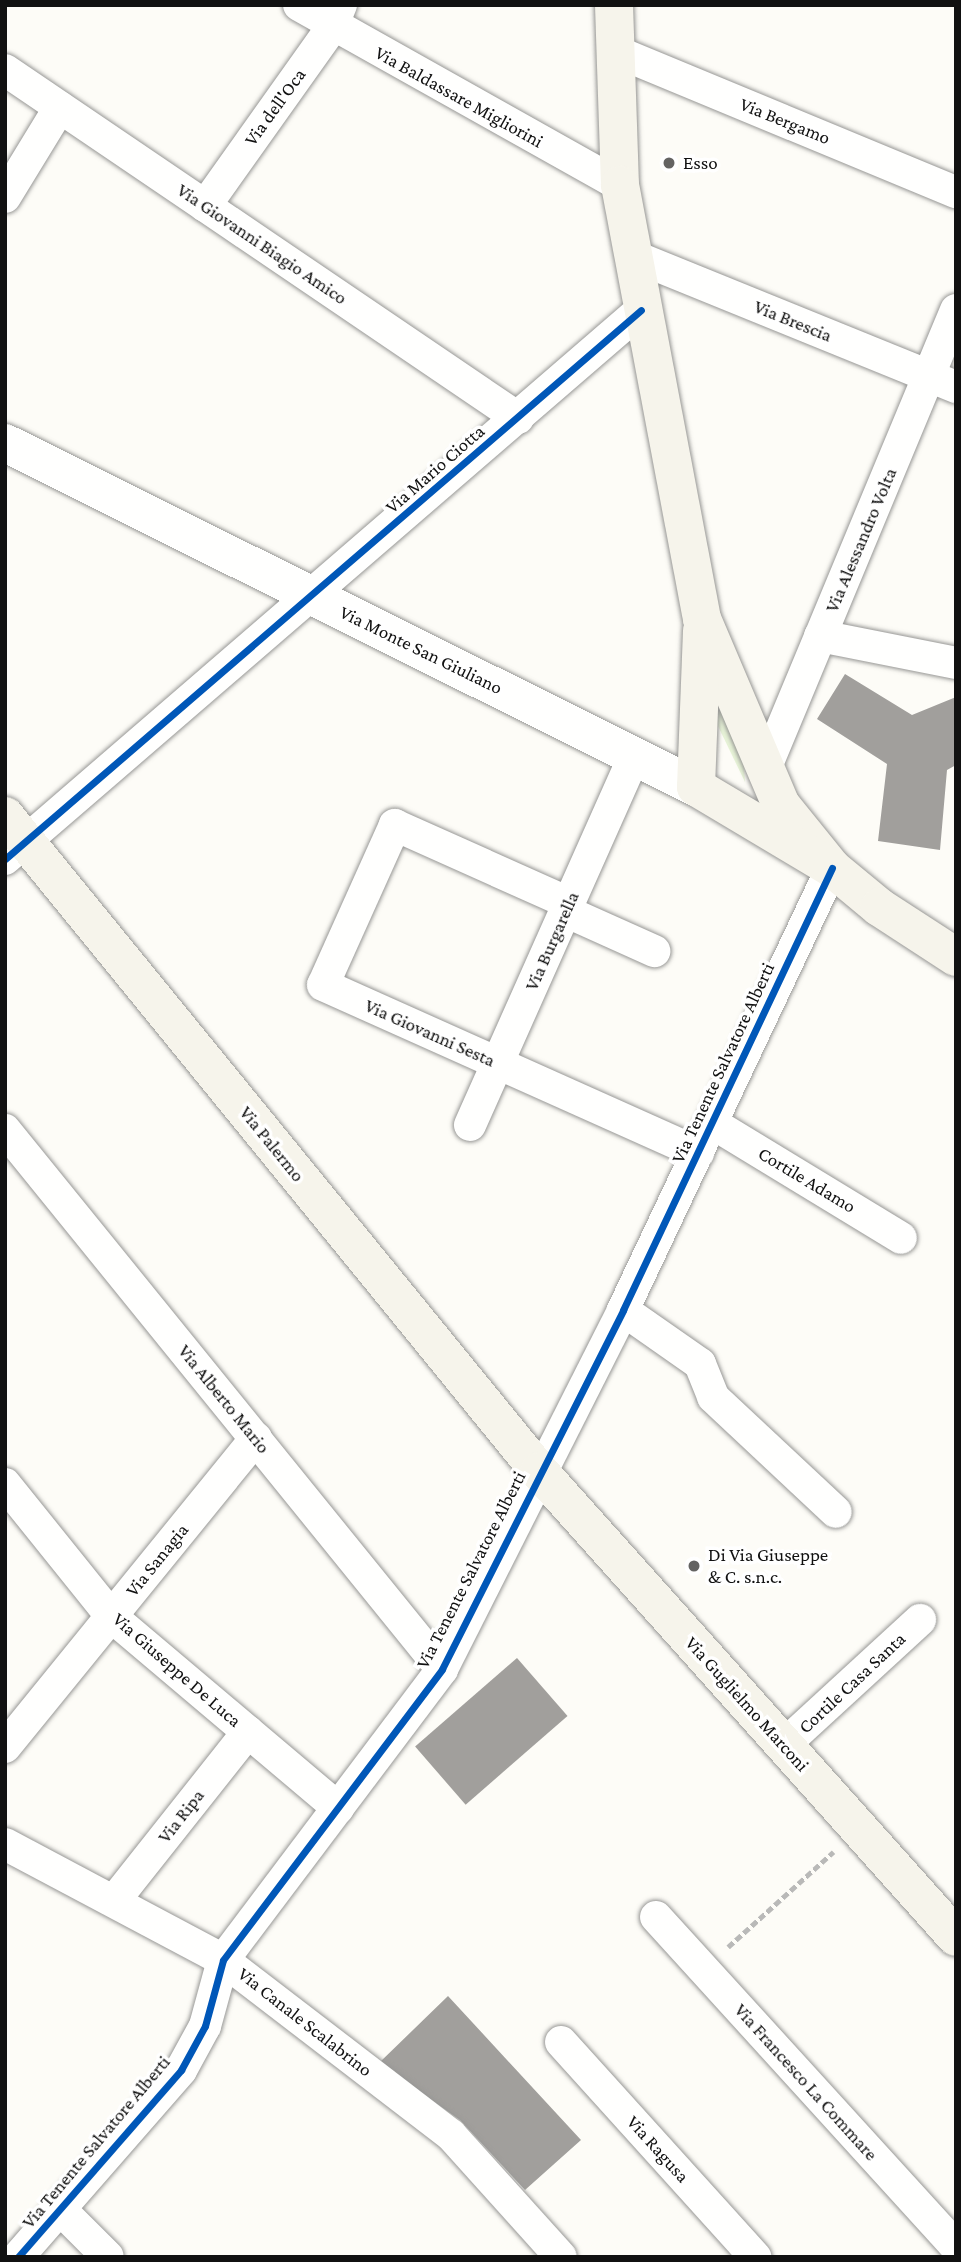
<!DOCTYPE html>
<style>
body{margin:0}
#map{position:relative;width:961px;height:2262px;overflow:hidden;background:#fdfcf7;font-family:"Crimson Pro",serif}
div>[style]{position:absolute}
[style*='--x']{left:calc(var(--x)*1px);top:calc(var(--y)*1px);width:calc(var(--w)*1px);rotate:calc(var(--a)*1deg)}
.green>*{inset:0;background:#e7f3d7}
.building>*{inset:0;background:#a19f9c;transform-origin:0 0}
.path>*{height:4.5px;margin-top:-2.25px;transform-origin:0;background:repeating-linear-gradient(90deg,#b9b9b8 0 7px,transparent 0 10.5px)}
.roads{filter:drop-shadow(0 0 2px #979795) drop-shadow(0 0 2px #979795)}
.minor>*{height:32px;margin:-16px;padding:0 16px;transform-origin:16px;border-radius:16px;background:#fffffe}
.tertiary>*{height:38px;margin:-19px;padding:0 19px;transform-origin:19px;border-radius:19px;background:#fffffe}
.secondary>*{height:38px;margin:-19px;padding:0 19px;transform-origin:19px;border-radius:19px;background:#f6f4eb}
.cycleway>*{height:7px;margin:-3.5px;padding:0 3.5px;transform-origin:3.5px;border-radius:3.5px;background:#0057b8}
.dots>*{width:19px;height:19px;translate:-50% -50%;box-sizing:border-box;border:4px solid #fff;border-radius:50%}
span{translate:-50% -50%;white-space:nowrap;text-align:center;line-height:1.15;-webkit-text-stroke:7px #fff;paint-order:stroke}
.street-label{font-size:19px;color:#111}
.poi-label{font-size:19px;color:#111}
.left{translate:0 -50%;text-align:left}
.frame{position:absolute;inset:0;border:7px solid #111;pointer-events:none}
</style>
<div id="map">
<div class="green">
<i style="clip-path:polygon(719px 700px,743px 750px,745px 782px,717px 724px)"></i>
</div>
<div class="building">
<i style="clip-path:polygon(845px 674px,912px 715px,956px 697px,956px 765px,947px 770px,940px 850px,878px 841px,887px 764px,817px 719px)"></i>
<i style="left:517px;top:1658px;width:77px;height:135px;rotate:49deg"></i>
<i style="clip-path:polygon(448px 1996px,581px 2140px,525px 2190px,460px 2120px,379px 2063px)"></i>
</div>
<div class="path">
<i style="--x:728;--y:1947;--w:142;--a:-42.1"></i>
</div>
<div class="roads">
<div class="minor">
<i style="--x:299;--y:5;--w:368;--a:29.3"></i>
<i style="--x:615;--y:51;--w:369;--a:22.5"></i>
<i style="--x:5;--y:70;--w:620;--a:34.15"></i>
<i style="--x:5;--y:197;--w:105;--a:-58.6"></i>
<i style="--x:205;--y:206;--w:219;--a:-54.6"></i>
<i style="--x:332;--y:27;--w:24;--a:-68"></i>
<i style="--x:631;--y:255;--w:351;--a:22.1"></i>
<i style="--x:820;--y:636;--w:139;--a:11.2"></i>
<i style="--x:765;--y:769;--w:497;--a:-67.4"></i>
<i style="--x:5;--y:859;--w:840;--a:-40.8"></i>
<i style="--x:569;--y:903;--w:191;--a:-155.9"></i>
<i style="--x:395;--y:825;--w:175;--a:114.2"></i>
<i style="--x:323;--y:985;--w:411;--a:24.1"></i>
<i style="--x:565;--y:911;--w:98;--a:24.2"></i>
<i style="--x:712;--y:1123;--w:221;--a:31.3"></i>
<i style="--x:470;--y:1125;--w:404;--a:-66"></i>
<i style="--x:5;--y:1130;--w:694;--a:50.97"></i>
<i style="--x:623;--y:1310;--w:94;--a:35"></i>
<i style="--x:700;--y:1364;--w:35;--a:68"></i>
<i style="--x:713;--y:1397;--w:168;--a:43.1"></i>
<i style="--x:5;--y:1484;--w:171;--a:51.2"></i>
<i style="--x:112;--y:1617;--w:296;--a:40.2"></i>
<i style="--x:784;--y:1745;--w:185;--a:-42.6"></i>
<i style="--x:5;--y:1747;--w:398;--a:-50.9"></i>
<i style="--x:5;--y:1844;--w:247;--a:28"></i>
<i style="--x:223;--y:1960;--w:287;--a:37.5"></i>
<i style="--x:451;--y:2135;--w:164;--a:48"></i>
<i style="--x:114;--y:1901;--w:216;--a:-51.6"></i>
<i style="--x:656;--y:1917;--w:446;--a:47.7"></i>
<i style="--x:561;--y:2042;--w:290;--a:47.9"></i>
<i style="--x:61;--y:2210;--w:66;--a:45"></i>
<i style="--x:18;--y:2257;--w:248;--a:-48.9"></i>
<i style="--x:181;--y:2070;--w:50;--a:-61.4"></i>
<i style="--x:205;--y:2026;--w:68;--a:-74.7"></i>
<i style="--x:223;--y:1960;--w:364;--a:-53"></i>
<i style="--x:442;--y:1669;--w:402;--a:-63.2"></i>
<i style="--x:623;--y:1310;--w:489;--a:-64.7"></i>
</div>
<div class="tertiary">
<i style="--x:5;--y:443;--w:772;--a:26.47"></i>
</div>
<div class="secondary">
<i style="--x:614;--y:5;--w:180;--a:88.1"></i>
<i style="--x:620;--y:185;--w:442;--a:79.3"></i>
<i style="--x:702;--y:619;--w:202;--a:67"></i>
<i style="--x:781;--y:805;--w:81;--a:51"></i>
<i style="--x:702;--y:631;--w:156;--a:92.2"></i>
<i style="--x:696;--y:787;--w:158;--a:30.8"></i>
<i style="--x:832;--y:868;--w:61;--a:39.7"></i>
<i style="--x:879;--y:907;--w:92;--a:33"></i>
<i style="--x:5;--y:816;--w:845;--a:50.81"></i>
<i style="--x:539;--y:1471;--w:625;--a:48.18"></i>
</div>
</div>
<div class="cycleway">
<i style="--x:5;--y:859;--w:840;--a:-40.8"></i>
<i style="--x:18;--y:2257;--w:248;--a:-48.9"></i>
<i style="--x:181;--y:2070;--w:50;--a:-61.4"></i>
<i style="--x:205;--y:2026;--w:68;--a:-74.7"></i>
<i style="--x:223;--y:1960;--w:364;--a:-53"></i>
<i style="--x:442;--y:1669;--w:402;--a:-63.2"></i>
<i style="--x:623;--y:1310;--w:489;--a:-64.7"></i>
</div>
<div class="dots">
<i style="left:669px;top:163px;background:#646362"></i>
<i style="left:694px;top:1566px;background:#646362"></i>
</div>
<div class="street-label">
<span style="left:459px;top:97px;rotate:29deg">Via Baldassare Migliorini</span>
<span style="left:275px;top:107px;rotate:-54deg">Via dell'Oca</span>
<span style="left:785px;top:121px;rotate:22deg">Via Bergamo</span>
<span style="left:262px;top:244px;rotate:34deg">Via Giovanni Biagio Amico</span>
<span style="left:793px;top:321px;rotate:22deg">Via Brescia</span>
<span style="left:435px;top:469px;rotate:-41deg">Via Mario Ciotta</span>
<span style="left:861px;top:540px;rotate:-67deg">Via Alessandro Volta</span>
<span style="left:421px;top:650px;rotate:26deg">Via Monte San Giuliano</span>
<span style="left:552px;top:941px;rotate:-66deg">Via Burgarella</span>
<span style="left:430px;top:1033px;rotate:24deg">Via Giovanni Sesta</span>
<span style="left:723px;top:1063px;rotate:-65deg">Via Tenente Salvatore Alberti</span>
<span style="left:272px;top:1144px;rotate:51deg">Via Palermo</span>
<span style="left:807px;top:1180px;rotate:31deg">Cortile Adamo</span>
<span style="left:224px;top:1399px;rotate:51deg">Via Alberto Mario</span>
<span style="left:157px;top:1560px;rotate:-51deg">Via Sanagia</span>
<span style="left:471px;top:1570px;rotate:-63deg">Via Tenente Salvatore Alberti</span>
<span style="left:177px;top:1670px;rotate:41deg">Via Giuseppe De Luca</span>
<span style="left:852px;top:1683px;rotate:-43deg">Cortile Casa Santa</span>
<span style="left:747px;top:1704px;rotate:48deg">Via Guglielmo Marconi</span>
<span style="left:181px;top:1816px;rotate:-52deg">Via Ripa</span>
<span style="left:305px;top:2022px;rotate:38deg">Via Canale Scalabrino</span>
<span style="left:806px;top:2082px;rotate:48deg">Via Francesco La Commare</span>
<span style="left:96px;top:2142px;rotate:-50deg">Via Tenente Salvatore Alberti</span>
<span style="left:658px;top:2149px;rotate:48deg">Via Ragusa</span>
</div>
<div class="poi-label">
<span class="left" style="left:683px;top:163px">Esso</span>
<span class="left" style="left:708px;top:1566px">Di Via Giuseppe<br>&amp; C. s.n.c.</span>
</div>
<div class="frame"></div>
</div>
